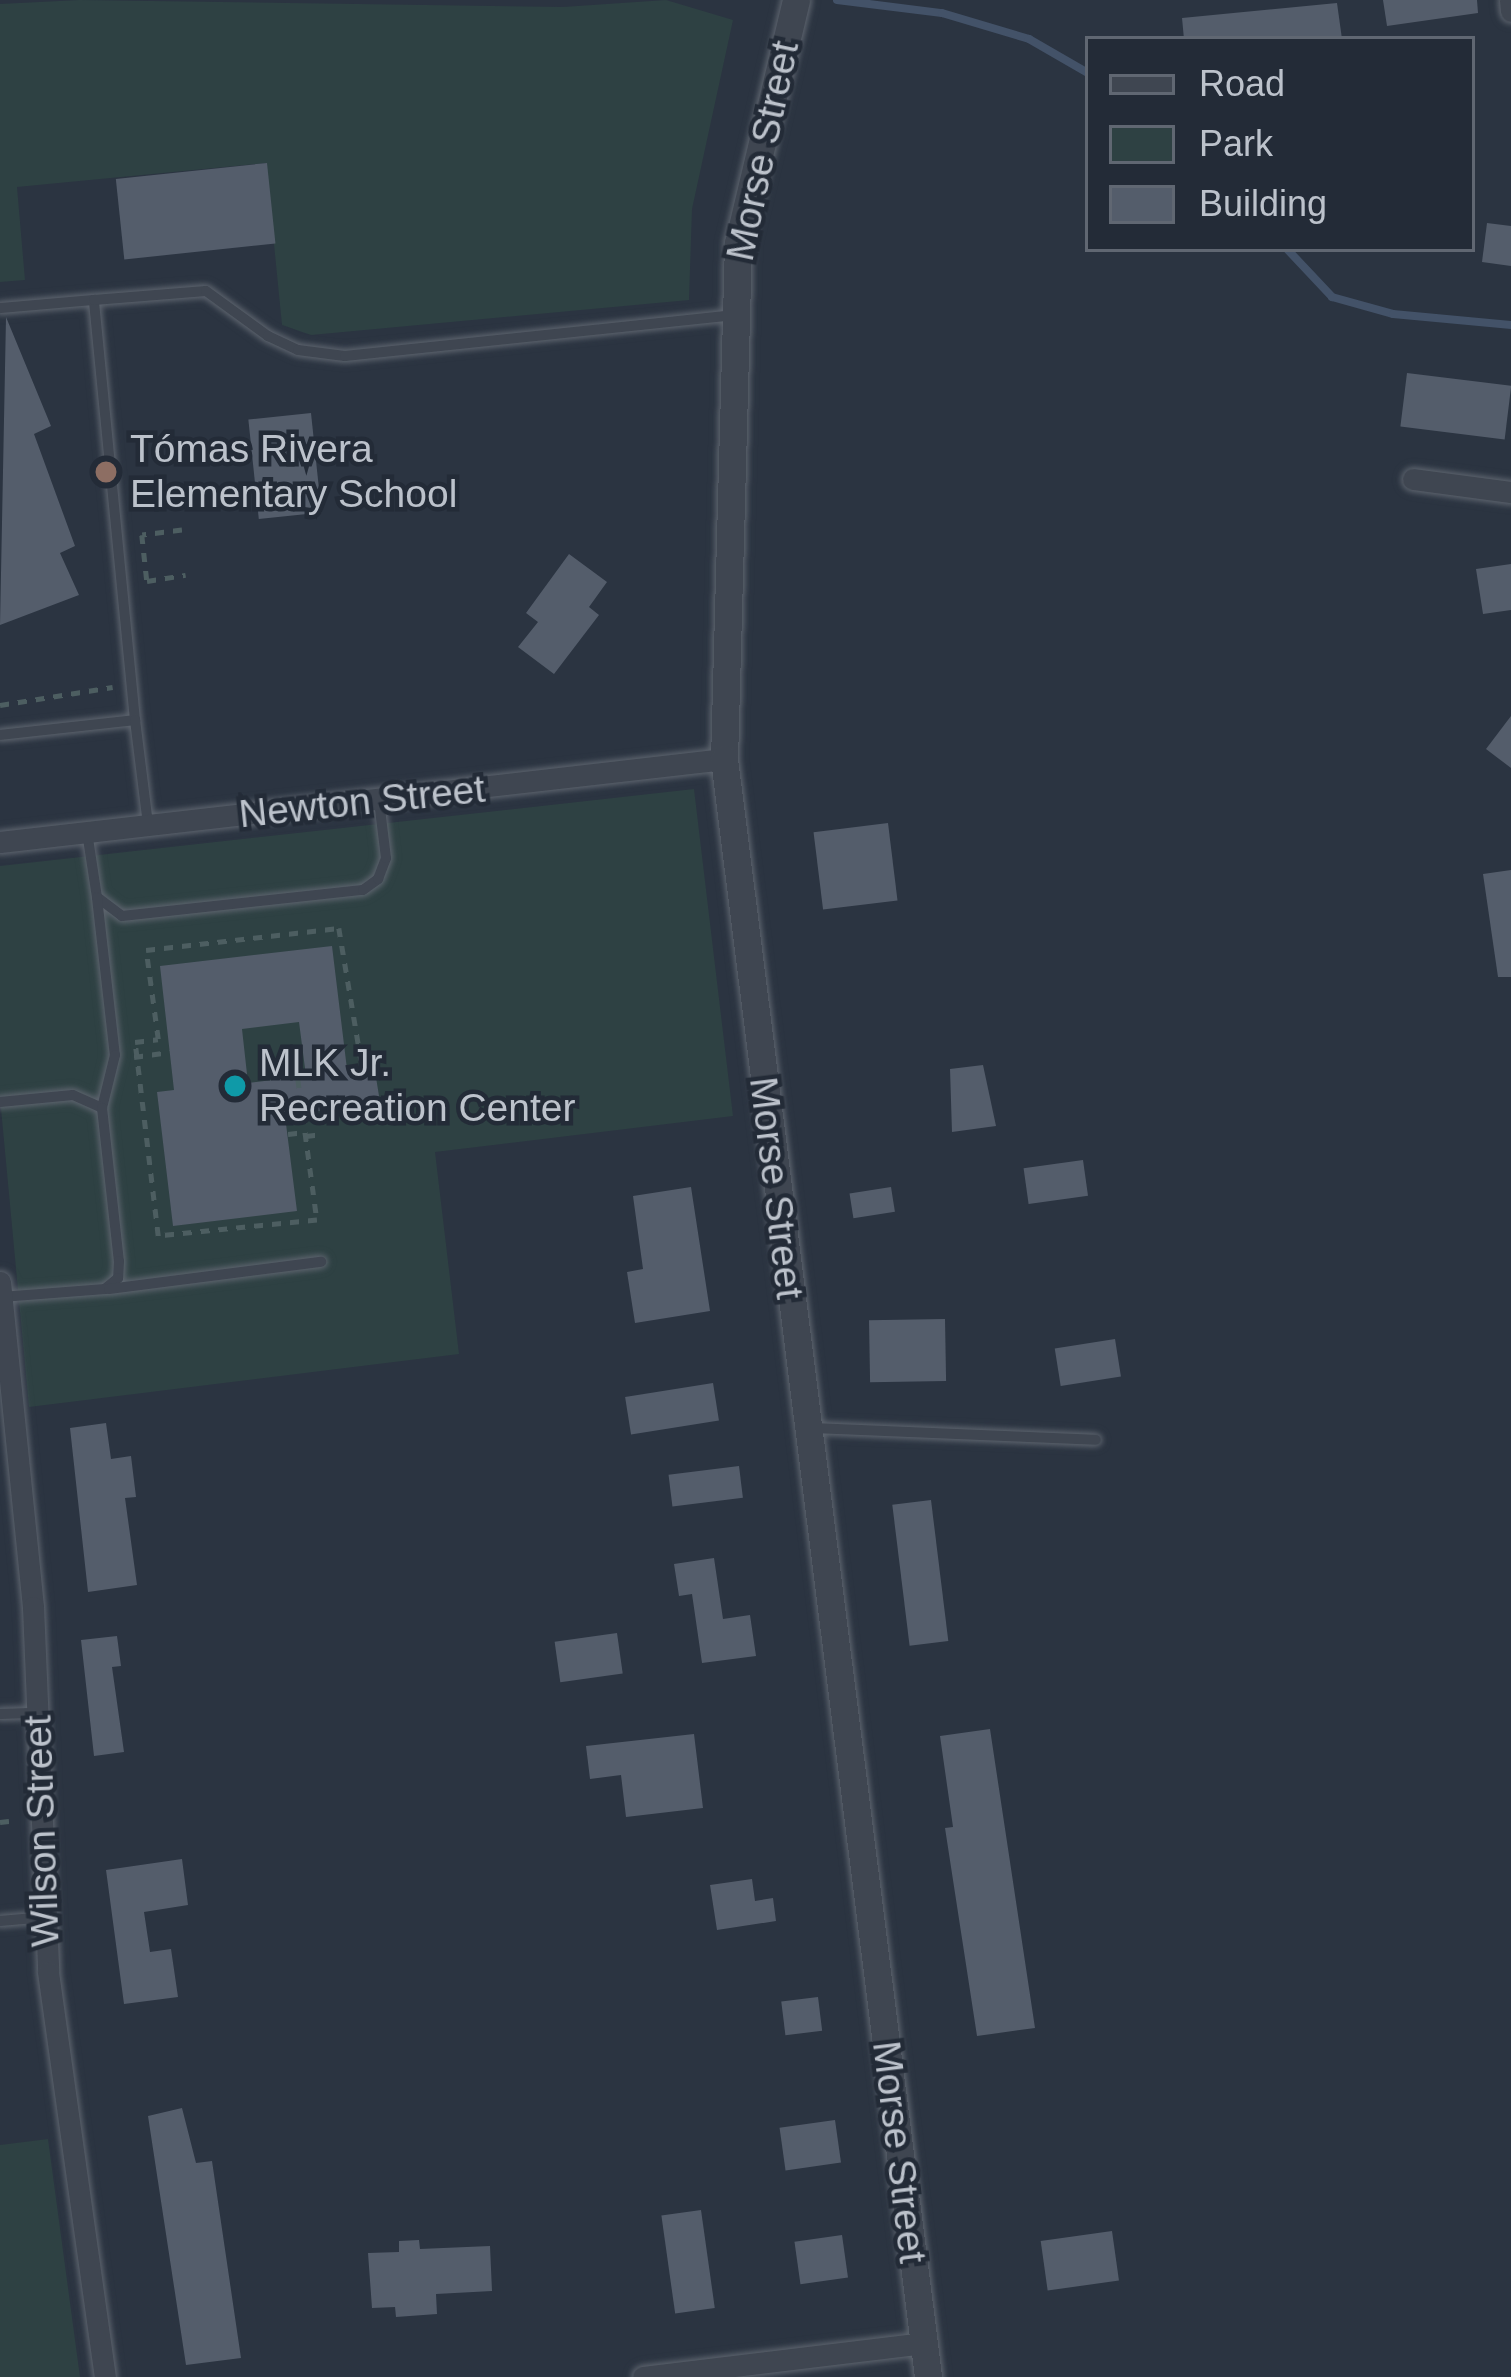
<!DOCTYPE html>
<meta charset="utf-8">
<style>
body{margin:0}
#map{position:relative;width:1511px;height:2377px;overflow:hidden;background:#2b3441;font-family:Arial,sans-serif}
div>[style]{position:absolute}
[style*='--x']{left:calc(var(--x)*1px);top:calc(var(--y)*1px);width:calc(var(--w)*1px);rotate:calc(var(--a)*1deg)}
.green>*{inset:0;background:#2e4143}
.stream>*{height:8px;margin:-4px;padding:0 4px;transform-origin:4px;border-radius:4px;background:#435268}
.building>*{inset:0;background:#545d6b;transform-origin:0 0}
.path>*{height:4.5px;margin-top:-2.25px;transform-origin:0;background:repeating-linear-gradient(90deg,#4d5e61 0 9px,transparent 0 18px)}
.roads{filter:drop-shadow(0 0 3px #5d646e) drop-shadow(0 0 3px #5d646e)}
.service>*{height:10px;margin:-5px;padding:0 5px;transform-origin:5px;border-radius:5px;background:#3f4651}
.minor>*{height:21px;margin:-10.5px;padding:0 10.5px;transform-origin:10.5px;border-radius:10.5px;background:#3f4651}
.tertiary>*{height:27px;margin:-13.5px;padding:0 13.5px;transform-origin:13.5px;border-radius:13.5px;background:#3f4651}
.dots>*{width:33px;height:33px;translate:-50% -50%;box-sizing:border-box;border:6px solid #232b37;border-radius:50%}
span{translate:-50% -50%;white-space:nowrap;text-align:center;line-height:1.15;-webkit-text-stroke:9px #232b37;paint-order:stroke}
.street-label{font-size:39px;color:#bcc2cb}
.poi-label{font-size:39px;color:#bcc2cb}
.left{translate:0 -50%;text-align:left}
.legend{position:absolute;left:1085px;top:36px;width:390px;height:216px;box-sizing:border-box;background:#232b37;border:3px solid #606772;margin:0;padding:15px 21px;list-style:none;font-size:36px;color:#bcc2cb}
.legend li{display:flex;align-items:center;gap:24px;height:60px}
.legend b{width:60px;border:3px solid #606772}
</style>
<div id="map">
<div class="green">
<i style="clip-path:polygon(80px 0,563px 7px,666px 0,733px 20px,692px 209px,689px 300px,311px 335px,282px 325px,266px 163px,17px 187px,25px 280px,0 282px,0 4px)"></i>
<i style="clip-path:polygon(694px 789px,733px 1116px,435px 1152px,459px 1354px,29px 1407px,0 1098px,0 866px)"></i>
<i style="clip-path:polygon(48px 2139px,80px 2377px,0 2377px,0 2145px)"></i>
</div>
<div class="stream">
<i style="--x:837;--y:0;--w:106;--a:7.1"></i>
<i style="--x:942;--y:13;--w:91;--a:16.6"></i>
<i style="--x:1029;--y:39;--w:68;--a:30"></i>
<i style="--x:1287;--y:249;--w:66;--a:46.8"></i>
<i style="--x:1332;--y:297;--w:63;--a:15.6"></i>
<i style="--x:1393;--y:314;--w:119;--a:5.3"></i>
</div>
<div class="building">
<i style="clip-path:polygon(1383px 0,1477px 0,1478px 13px,1387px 26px)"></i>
<i style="clip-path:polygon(1337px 3px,1342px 39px,1184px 39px,1182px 18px)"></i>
<i style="left:267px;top:163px;width:81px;height:152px;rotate:84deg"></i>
<i style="clip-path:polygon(1487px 223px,1511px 226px,1511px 266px,1482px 262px)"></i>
<i style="clip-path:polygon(6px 317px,51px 426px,34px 434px,75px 546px,60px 553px,79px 595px,0 625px)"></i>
<i style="left:1407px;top:373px;width:105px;height:54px;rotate:7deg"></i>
<i style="left:311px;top:413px;width:100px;height:63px;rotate:84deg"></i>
<i style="clip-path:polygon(569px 554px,607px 582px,589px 607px,599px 615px,554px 674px,518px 647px,538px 622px,526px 613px)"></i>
<i style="clip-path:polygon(1511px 564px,1511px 610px,1483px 614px,1476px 569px)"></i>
<i style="clip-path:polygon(1511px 716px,1511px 768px,1486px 749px)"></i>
<i style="left:888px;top:823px;width:78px;height:75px;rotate:83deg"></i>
<i style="clip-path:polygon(1511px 870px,1511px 977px,1498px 977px,1483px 874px)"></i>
<i style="clip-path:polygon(evenodd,332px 946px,347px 1069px,374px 1065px,380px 1102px,285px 1116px,297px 1211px,173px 1226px,157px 1092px,174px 1090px,160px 966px,332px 946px,299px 1022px,306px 1076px,248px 1083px,242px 1029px,299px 1022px)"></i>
<i style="clip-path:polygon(983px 1065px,996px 1126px,952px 1132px,950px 1069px)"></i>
<i style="left:1083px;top:1160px;width:36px;height:60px;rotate:82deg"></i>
<i style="clip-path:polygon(691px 1187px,710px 1311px,635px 1323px,627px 1272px,643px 1269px,633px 1196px)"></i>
<i style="left:891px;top:1187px;width:25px;height:42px;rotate:81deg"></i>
<i style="left:945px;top:1319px;width:62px;height:76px;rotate:89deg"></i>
<i style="left:1115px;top:1339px;width:38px;height:61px;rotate:81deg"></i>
<i style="left:713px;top:1383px;width:38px;height:89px;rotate:81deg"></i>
<i style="clip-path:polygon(106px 1423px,111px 1459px,131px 1456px,136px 1497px,125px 1498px,137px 1585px,88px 1592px,70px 1428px)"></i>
<i style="left:739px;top:1466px;width:32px;height:71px;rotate:83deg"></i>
<i style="left:931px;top:1500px;width:142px;height:39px;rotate:83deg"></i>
<i style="clip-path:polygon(714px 1558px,723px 1619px,750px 1615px,756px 1656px,702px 1663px,692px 1594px,679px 1596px,674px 1564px)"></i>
<i style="left:617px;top:1633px;width:41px;height:63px;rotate:82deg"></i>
<i style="clip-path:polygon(117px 1636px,121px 1666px,112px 1667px,124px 1752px,94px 1756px,81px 1640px)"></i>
<i style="clip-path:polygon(990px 1729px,1035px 2028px,977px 2036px,945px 1828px,953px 1827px,940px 1736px)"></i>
<i style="clip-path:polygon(694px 1734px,703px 1808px,626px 1817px,621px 1775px,590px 1779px,586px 1746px)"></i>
<i style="clip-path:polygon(182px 1859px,188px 1905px,144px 1912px,150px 1952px,171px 1949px,178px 1997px,124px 2004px,106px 1870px)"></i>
<i style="clip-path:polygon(752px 1879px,755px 1901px,773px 1898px,776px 1921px,717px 1930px,710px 1885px)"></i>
<i style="left:818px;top:1997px;width:34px;height:37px;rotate:83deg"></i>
<i style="clip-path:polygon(182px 2108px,196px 2163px,212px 2161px,241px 2358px,186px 2365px,148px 2116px)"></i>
<i style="left:835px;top:2120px;width:43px;height:56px;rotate:82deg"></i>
<i style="left:701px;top:2210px;width:99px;height:40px;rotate:82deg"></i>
<i style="left:1112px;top:2231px;width:50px;height:72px;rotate:82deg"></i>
<i style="left:842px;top:2235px;width:43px;height:48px;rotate:82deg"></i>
<i style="clip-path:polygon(419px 2240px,420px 2249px,490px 2246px,492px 2291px,436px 2294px,437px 2314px,396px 2317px,395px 2307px,372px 2308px,368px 2253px,399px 2252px,399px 2241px)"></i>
</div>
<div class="path">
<i style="--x:182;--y:530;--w:40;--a:172.9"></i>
<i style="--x:142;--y:535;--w:46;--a:83.8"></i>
<i style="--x:147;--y:581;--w:39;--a:-9"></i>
<i style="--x:0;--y:705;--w:114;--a:-9.1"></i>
<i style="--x:134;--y:1057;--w:36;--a:-8"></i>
<i style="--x:298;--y:1079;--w:142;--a:82.3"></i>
<i style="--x:317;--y:1220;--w:160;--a:174.3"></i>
<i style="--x:158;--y:1236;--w:195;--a:-96.8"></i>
<i style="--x:135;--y:1042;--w:23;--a:-7"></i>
<i style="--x:158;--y:1039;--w:90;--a:-97.7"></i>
<i style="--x:146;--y:950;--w:194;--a:-6.5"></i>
<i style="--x:339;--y:928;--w:134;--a:80.5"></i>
<i style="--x:288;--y:1134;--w:17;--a:-7"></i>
<i style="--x:306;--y:1136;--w:17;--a:-7"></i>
<i style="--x:0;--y:1822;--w:9;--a:-6"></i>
</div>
<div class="roads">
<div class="service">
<i style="--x:0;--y:308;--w:94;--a:-4.9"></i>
<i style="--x:135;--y:720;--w:422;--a:-95.6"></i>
<i style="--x:94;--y:300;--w:112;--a:-4.6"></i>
<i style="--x:206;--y:291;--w:77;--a:36"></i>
<i style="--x:268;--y:336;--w:33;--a:25"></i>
<i style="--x:298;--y:350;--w:47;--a:7.3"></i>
<i style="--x:345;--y:356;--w:392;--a:-6"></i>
<i style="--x:0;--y:735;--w:136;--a:-6.3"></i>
<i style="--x:135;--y:720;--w:106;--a:82.9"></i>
<i style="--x:87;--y:832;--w:66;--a:81.3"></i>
<i style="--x:97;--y:897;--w:31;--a:37"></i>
<i style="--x:122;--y:916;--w:242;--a:-6.2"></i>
<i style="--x:363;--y:890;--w:19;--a:-36"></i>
<i style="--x:378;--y:879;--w:22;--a:-69"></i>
<i style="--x:386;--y:858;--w:57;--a:-97"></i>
<i style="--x:97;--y:898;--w:158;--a:83.5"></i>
<i style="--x:115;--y:1055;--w:55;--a:103.8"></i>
<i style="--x:0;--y:1102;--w:73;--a:-5.5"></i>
<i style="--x:73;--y:1095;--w:32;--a:24"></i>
<i style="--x:102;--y:1108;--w:154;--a:83.7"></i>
<i style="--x:119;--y:1261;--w:17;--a:93"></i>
<i style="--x:118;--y:1278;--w:17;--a:140"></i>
<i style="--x:105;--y:1289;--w:104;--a:175.6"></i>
<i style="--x:109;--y:1289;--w:214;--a:-7.3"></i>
<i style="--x:812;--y:1428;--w:284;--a:2.4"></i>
<i style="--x:0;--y:1714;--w:37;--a:-2"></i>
<i style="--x:0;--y:1921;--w:46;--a:-5"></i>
</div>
<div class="minor">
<i style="--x:1510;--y:0;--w:11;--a:85"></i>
<i style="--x:1413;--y:479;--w:99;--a:7.6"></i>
<i style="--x:0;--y:842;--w:729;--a:-6.54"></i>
<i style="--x:0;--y:1282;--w:327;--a:84.2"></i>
<i style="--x:33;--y:1607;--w:365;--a:87.6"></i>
<i style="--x:48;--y:1972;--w:409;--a:82"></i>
<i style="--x:643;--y:2377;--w:283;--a:-6.9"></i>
</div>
<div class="tertiary">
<i style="--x:796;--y:0;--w:250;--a:103.4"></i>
<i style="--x:738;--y:243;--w:516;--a:91.55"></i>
<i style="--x:724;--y:759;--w:1631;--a:82.81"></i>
</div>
</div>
<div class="dots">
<i style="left:106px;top:472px;background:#8d6e63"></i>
<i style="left:235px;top:1086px;background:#0f9aa8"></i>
</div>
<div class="street-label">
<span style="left:763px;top:151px;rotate:-78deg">Morse Street</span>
<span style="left:362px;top:802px;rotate:-6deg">Newton Street</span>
<span style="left:776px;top:1188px;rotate:83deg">Morse Street</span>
<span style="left:42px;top:1831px;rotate:-92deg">Wilson Street</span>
<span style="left:899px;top:2152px;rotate:83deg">Morse Street</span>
</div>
<div class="poi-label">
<span class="left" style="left:130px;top:472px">Tómas Rivera<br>Elementary School</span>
<span class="left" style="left:259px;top:1086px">MLK Jr.<br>Recreation Center</span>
</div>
<ul class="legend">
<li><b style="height:15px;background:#3f4651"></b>Road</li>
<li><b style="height:33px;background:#2e4143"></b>Park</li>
<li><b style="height:33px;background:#545d6b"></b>Building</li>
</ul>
</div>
